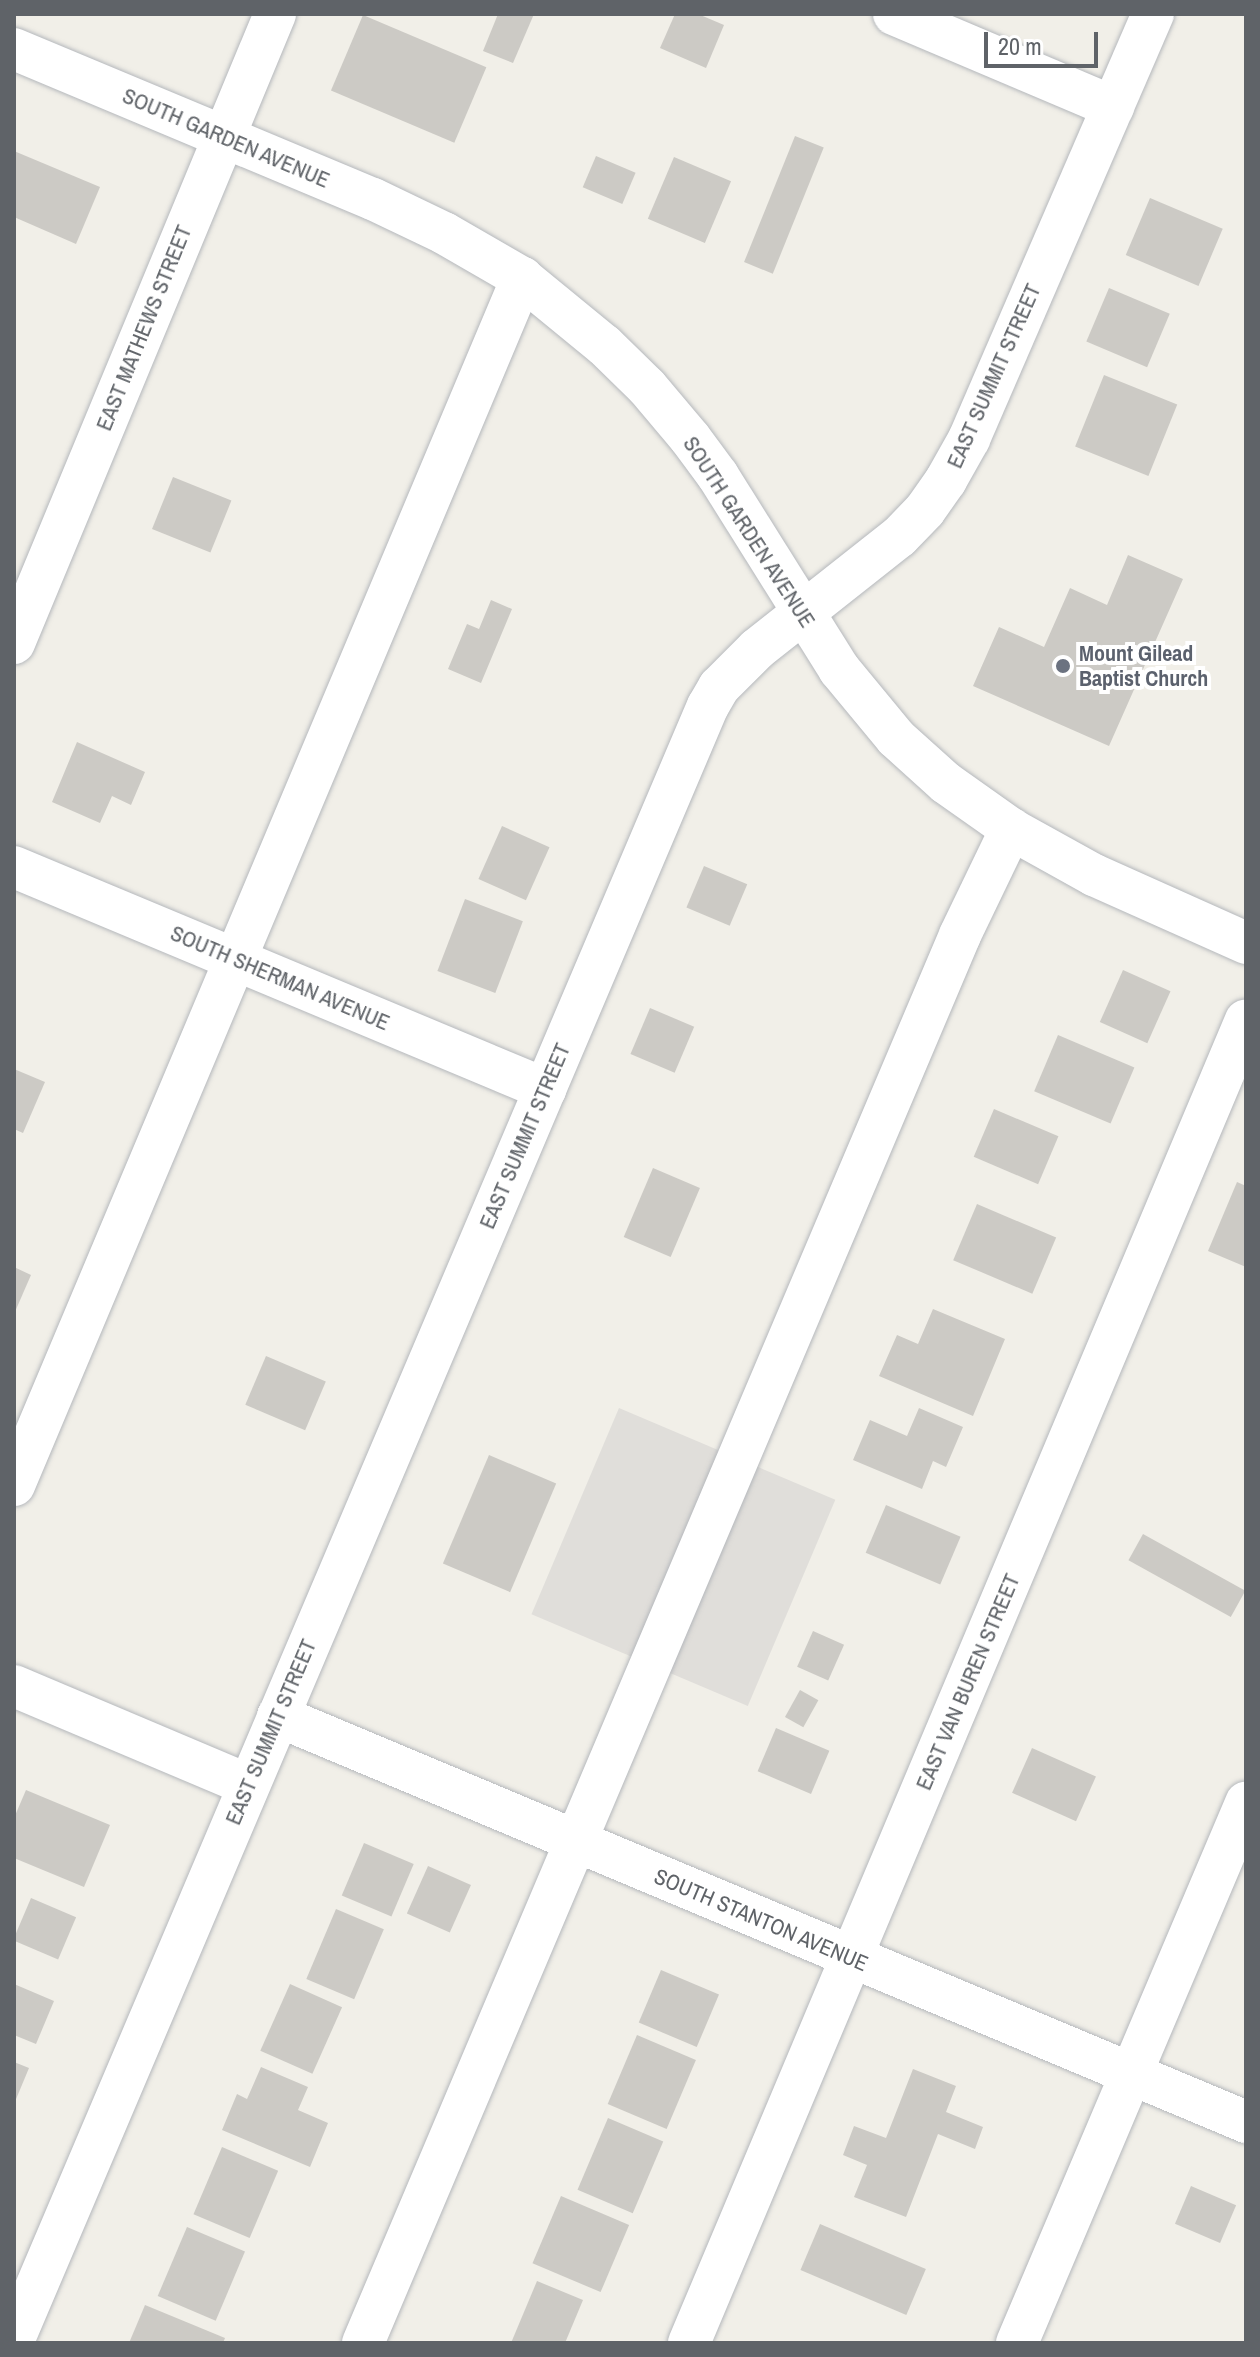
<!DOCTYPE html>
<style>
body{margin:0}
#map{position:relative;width:1260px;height:2357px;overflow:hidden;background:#f1efe8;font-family:"Archivo Narrow",sans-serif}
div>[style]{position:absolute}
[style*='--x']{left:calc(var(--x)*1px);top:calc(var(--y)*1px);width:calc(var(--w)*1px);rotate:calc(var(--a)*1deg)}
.industrial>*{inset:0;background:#e0deda;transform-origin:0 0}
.building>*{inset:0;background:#cccac5;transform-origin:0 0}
.roads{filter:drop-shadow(0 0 2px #b5b8bc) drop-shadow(0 0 2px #b5b8bc)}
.minor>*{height:42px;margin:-21px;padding:0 21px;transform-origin:21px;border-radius:21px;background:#fff}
.dots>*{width:22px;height:22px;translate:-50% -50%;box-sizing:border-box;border:4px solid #fff;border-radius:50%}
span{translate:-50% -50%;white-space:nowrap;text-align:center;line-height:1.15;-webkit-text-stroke:8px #fff;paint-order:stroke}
.street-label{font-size:22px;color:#5f6368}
.worship-label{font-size:22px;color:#5b616d;font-weight:700}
.left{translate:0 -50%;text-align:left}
.frame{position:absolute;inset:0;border:16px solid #5f6368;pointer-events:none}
.scale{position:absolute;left:984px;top:32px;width:114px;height:36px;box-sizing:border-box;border:4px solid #5f6368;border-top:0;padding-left:10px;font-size:24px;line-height:28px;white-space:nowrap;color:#5f6368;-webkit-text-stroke:6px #fff;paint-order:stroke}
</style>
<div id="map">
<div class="industrial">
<i style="left:619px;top:1408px;width:235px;height:224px;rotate:23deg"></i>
</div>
<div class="building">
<i style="clip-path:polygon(498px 14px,534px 14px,513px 63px,483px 51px)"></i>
<i style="clip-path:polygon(675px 14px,698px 14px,724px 25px,706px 68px,660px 48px)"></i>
<i style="left:363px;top:15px;width:134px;height:82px;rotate:23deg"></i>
<i style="left:795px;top:136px;width:31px;height:136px;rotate:22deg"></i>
<i style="clip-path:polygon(14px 151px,100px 187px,76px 244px,14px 217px)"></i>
<i style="left:596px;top:156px;width:43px;height:34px;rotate:23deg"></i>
<i style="left:674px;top:157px;width:62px;height:67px;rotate:23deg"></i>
<i style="left:1150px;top:198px;width:79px;height:62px;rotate:23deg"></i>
<i style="left:1109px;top:288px;width:66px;height:58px;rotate:23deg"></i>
<i style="left:1104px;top:375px;width:79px;height:77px;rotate:22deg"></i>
<i style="left:173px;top:477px;width:63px;height:56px;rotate:22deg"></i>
<i style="clip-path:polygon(1128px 555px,1183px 579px,1109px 746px,973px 686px,999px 627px,1044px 647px,1070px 588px,1107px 605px)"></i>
<i style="clip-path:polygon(491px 600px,512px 609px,481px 683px,448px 669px,467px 624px,479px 629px)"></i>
<i style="clip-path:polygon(77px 742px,145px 772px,131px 805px,112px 796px,100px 823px,52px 802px)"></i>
<i style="left:502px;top:826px;width:52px;height:58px;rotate:24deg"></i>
<i style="left:704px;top:866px;width:47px;height:45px;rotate:23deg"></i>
<i style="left:465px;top:899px;width:62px;height:77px;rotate:21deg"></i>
<i style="left:1123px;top:970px;width:52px;height:57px;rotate:24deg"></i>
<i style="left:650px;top:1008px;width:48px;height:50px;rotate:23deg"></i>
<i style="left:1058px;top:1035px;width:83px;height:61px;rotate:23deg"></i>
<i style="clip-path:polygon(14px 1069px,45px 1082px,23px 1133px,14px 1129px)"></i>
<i style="left:994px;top:1109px;width:70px;height:52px;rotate:23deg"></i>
<i style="left:653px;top:1168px;width:51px;height:75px;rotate:23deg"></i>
<i style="clip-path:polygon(1237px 1182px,1246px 1186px,1246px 1267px,1208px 1251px)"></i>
<i style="left:977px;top:1204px;width:86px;height:61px;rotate:23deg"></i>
<i style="clip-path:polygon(14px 1267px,31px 1275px,14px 1314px)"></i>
<i style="clip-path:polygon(933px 1309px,1005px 1339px,973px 1416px,879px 1376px,897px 1335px,918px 1344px)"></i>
<i style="left:266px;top:1356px;width:65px;height:53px;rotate:23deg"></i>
<i style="clip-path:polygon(919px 1408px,963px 1427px,946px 1467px,933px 1461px,922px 1489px,853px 1460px,870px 1420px,907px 1436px)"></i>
<i style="left:489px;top:1455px;width:73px;height:118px;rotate:23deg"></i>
<i style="left:886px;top:1505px;width:81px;height:52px;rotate:23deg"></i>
<i style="left:1143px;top:1534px;width:117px;height:30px;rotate:29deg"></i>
<i style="left:813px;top:1631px;width:34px;height:39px;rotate:24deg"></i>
<i style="left:800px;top:1690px;width:21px;height:31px;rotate:29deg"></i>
<i style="left:776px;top:1728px;width:58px;height:47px;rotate:23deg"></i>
<i style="left:1032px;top:1748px;width:70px;height:49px;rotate:24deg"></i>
<i style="clip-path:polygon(26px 1790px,110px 1825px,84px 1887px,14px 1858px,14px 1818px)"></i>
<i style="left:364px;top:1843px;width:54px;height:57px;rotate:23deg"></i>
<i style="left:428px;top:1866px;width:47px;height:52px;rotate:24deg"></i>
<i style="left:31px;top:1898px;width:49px;height:46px;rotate:23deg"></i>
<i style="left:336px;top:1909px;width:52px;height:76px;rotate:23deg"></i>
<i style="left:661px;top:1970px;width:63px;height:57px;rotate:23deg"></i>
<i style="clip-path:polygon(14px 1984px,54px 2001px,36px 2044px,14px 2035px)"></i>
<i style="left:290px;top:1984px;width:57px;height:73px;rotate:24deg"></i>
<i style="left:637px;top:2035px;width:64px;height:75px;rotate:23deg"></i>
<i style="clip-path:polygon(14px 2062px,29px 2068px,14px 2104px)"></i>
<i style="clip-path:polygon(261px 2067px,308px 2087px,298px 2110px,328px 2123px,310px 2167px,222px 2130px,237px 2094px,247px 2099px)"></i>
<i style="clip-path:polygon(913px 2069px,956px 2086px,946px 2112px,983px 2127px,975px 2149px,938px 2134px,906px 2217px,854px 2197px,867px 2165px,843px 2155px,854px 2126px,886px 2138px)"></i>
<i style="left:608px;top:2118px;width:60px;height:78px;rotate:23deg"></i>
<i style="left:222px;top:2147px;width:61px;height:73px;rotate:23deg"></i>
<i style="left:1191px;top:2186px;width:49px;height:41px;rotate:23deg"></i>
<i style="left:561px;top:2196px;width:74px;height:73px;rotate:23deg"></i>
<i style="left:820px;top:2224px;width:115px;height:50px;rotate:23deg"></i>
<i style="left:187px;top:2227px;width:63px;height:75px;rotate:23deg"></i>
<i style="clip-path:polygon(537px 2281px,583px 2300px,565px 2343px,511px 2343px)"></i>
<i style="clip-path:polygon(145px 2305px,225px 2338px,223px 2343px,129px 2343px)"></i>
</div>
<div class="roads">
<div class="minor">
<i style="--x:894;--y:14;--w:238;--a:23"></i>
<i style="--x:14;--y:49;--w:389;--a:22.7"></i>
<i style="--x:373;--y:199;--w:79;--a:25.6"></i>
<i style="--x:444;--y:233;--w:90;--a:30"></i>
<i style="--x:522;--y:278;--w:106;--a:39.3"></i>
<i style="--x:604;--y:345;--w:60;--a:44.3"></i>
<i style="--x:647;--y:387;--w:67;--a:49.9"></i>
<i style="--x:690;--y:438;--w:47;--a:53.6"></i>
<i style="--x:718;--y:476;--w:228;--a:57.9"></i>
<i style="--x:839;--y:669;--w:89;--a:50.4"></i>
<i style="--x:896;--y:738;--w:67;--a:42"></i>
<i style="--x:946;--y:783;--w:80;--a:35.3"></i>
<i style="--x:1011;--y:829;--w:95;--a:29"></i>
<i style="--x:1094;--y:875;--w:167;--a:24.1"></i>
<i style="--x:14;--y:643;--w:681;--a:-67.46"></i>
<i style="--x:14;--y:867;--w:576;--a:22.69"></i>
<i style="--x:14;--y:1485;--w:1310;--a:-67.17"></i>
<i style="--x:14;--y:1686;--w:254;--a:22.9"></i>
<i style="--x:278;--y:1716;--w:1050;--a:22.75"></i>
<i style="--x:14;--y:2339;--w:1774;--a:-66.98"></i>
<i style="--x:708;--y:706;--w:22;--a:-60"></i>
<i style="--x:719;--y:687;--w:54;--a:-45"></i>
<i style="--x:757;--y:649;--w:181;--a:-38.3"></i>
<i style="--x:899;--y:537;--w:37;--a:-46"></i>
<i style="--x:925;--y:510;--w:37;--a:-55"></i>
<i style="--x:946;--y:480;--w:47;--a:-60.7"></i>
<i style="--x:969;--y:439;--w:463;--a:-66.6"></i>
<i style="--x:363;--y:2343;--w:1529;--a:-67.02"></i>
<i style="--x:960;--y:935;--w:118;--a:-64.3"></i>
<i style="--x:689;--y:2343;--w:1435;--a:-67.17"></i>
<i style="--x:1017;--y:2343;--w:587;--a:-67.02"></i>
</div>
</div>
<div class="dots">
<i style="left:1063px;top:666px;background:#6b7280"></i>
</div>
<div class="street-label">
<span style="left:226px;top:138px;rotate:23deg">SOUTH GARDEN AVENUE</span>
<span style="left:144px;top:328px;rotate:-68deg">EAST MATHEWS STREET</span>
<span style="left:994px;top:376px;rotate:-66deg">EAST SUMMIT STREET</span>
<span style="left:749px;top:532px;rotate:57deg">SOUTH GARDEN AVENUE</span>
<span style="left:280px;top:978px;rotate:23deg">SOUTH SHERMAN AVENUE</span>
<span style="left:525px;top:1136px;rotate:-67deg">EAST SUMMIT STREET</span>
<span style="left:968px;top:1682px;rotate:-67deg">EAST VAN BUREN STREET</span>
<span style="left:271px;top:1732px;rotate:-67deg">EAST SUMMIT STREET</span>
<span style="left:761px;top:1920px;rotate:23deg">SOUTH STANTON AVENUE</span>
</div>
<div class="worship-label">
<span class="left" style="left:1079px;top:666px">Mount Gilead<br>Baptist Church</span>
</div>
<div class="frame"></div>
<div class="scale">20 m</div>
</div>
